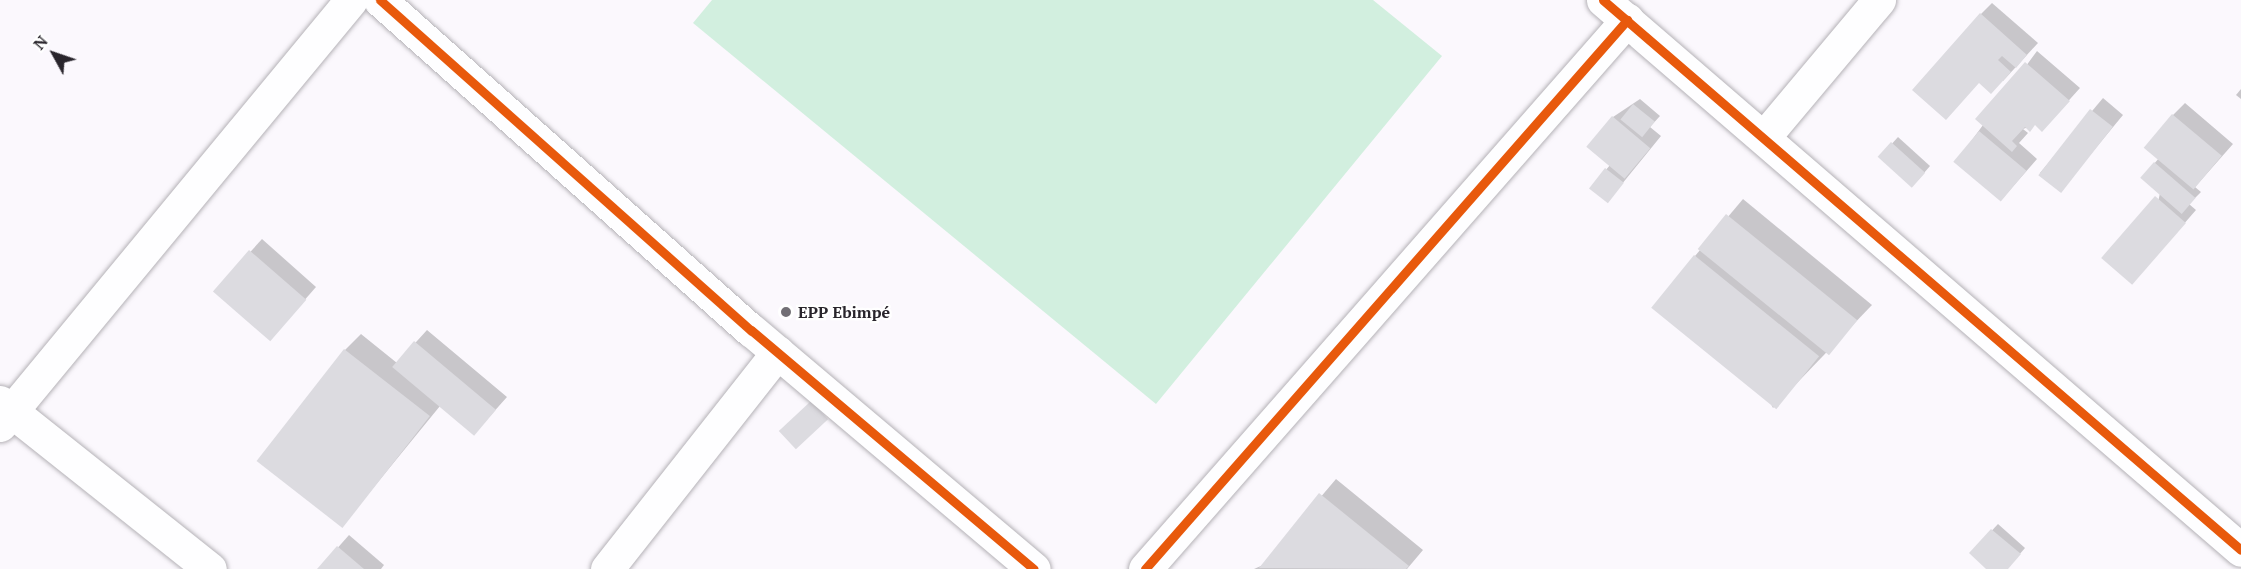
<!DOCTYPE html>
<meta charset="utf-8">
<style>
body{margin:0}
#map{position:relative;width:2241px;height:569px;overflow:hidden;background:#fbf8fd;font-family:"PT Serif",serif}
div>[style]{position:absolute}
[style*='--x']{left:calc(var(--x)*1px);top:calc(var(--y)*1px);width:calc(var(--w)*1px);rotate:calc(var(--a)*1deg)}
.green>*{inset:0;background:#d2efdf}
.shadow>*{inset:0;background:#0003}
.building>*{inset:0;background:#dcdbe0;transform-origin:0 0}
.roads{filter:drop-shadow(0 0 2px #b5b2b7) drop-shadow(0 0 2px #b5b2b7)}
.minor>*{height:33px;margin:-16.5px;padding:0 16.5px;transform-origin:16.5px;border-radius:16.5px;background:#fefeff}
.cycleway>*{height:9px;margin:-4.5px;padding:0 4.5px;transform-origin:4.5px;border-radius:4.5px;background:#e8590c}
.dots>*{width:16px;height:16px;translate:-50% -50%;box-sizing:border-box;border:3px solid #fff;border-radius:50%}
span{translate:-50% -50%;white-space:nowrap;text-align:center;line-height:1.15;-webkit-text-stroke:4.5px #fff;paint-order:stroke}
.poi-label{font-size:16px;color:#29252c;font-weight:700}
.left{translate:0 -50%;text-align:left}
.north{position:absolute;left:24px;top:24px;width:60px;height:60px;-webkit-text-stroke:4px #fff;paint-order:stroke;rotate:310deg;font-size:16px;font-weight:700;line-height:24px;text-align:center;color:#29252c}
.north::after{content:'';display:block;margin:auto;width:21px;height:27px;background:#29252c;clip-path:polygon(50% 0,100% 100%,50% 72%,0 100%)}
</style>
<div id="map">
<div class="green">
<i style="clip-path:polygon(712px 0,1373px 0,1442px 56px,1156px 404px,693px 23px)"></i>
</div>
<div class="shadow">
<i style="clip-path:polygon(1992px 3px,2038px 43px,2003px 81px,1979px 81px,1981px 14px)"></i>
<i style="clip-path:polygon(2037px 51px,2080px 88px,2053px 118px,2023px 129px,2028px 133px,2019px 143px,2037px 159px,2001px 200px,1956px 162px)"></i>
<i style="clip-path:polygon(2241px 89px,2241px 99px,2236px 95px)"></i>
<i style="clip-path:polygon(2103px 98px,2123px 115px,2071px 178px,2040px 173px)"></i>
<i style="clip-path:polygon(1640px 99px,1660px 116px,1650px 127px,1661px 136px,1613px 195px,1591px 188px,1610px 165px,1613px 117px)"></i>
<i style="clip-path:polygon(2185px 103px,2233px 144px,2195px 187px,2201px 192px,2189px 204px,2196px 210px,2143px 271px,2160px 193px,2142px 178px,2159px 158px,2173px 115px)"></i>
<i style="clip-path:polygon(1898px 137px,1930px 166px,1918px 180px,1880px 157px)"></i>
<i style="clip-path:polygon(1743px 199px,1872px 305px,1773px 408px,1695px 256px)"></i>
<i style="clip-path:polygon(262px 239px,316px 287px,281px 327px,215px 291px)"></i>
<i style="clip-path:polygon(427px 330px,507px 397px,474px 434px,440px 406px,342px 526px,345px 350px,361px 334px,397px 363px)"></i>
<i style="clip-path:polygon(1336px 479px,1423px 550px,1407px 569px,1254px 569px,1263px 565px)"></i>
<i style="clip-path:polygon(1998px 524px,2025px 548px,2007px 569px,1989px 569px,1971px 553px)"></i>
<i style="clip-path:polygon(349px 535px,384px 565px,381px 569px,319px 569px)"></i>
</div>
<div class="building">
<i style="clip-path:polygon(1980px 13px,2027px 55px,2016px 68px,2002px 56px,1998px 60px,2011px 72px,1991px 94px,1979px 83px,1946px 120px,1912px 90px)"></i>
<i style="clip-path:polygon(2025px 62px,2070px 101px,2042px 132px,2035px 125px,2030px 132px,2025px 127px,2012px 141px,2017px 146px,2012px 152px,1975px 119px)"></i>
<i style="left:1633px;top:104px;width:28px;height:20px;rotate:39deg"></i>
<i style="left:2090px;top:109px;width:29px;height:84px;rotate:38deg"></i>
<i style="left:2172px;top:114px;width:65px;height:44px;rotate:40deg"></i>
<i style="left:1612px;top:116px;width:50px;height:40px;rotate:40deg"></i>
<i style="left:1979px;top:131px;width:62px;height:40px;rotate:40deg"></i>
<i style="left:1891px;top:142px;width:46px;height:20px;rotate:42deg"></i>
<i style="left:2154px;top:162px;width:55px;height:21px;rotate:41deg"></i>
<i style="left:1605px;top:168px;width:24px;height:26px;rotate:38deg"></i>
<i style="left:2155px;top:196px;width:41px;height:82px;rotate:41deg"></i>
<i style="left:1726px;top:214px;width:169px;height:45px;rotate:39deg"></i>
<i style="left:249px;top:250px;width:76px;height:55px;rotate:41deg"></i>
<i style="left:1694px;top:255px;width:161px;height:68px;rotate:39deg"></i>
<i style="left:414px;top:341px;width:107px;height:34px;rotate:40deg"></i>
<i style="left:344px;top:349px;width:109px;height:142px;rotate:38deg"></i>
<i style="left:811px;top:401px;width:25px;height:44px;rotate:47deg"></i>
<i style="clip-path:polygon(1319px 493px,1409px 566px,1406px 569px,1259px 568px)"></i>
<i style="clip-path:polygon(1991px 529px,2021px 554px,2008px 569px,1986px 569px,1969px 553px)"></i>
<i style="clip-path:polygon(337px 546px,364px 569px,317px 569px)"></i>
</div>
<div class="roads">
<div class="minor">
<i style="--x:380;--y:0;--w:497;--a:41.7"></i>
<i style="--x:751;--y:330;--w:370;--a:40.2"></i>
<i style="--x:1603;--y:0;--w:842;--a:40.76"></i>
<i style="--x:1764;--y:137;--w:179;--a:-50"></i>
<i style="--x:0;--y:402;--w:268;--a:38.5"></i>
<i style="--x:0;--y:425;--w:551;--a:-50.45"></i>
<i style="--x:607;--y:569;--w:276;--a:-51.8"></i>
<i style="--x:1145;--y:569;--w:731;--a:-48.72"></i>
</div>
</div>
<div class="cycleway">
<i style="--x:380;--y:0;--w:497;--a:41.7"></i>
<i style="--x:751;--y:330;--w:370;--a:40.2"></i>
<i style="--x:1603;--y:0;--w:842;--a:40.76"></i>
<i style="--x:1145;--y:569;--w:731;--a:-48.72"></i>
</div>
<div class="dots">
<i style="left:786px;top:312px;background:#726f75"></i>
</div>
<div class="poi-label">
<span class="left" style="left:798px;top:312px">EPP Ebimpé</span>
</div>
<div class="north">N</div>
</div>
